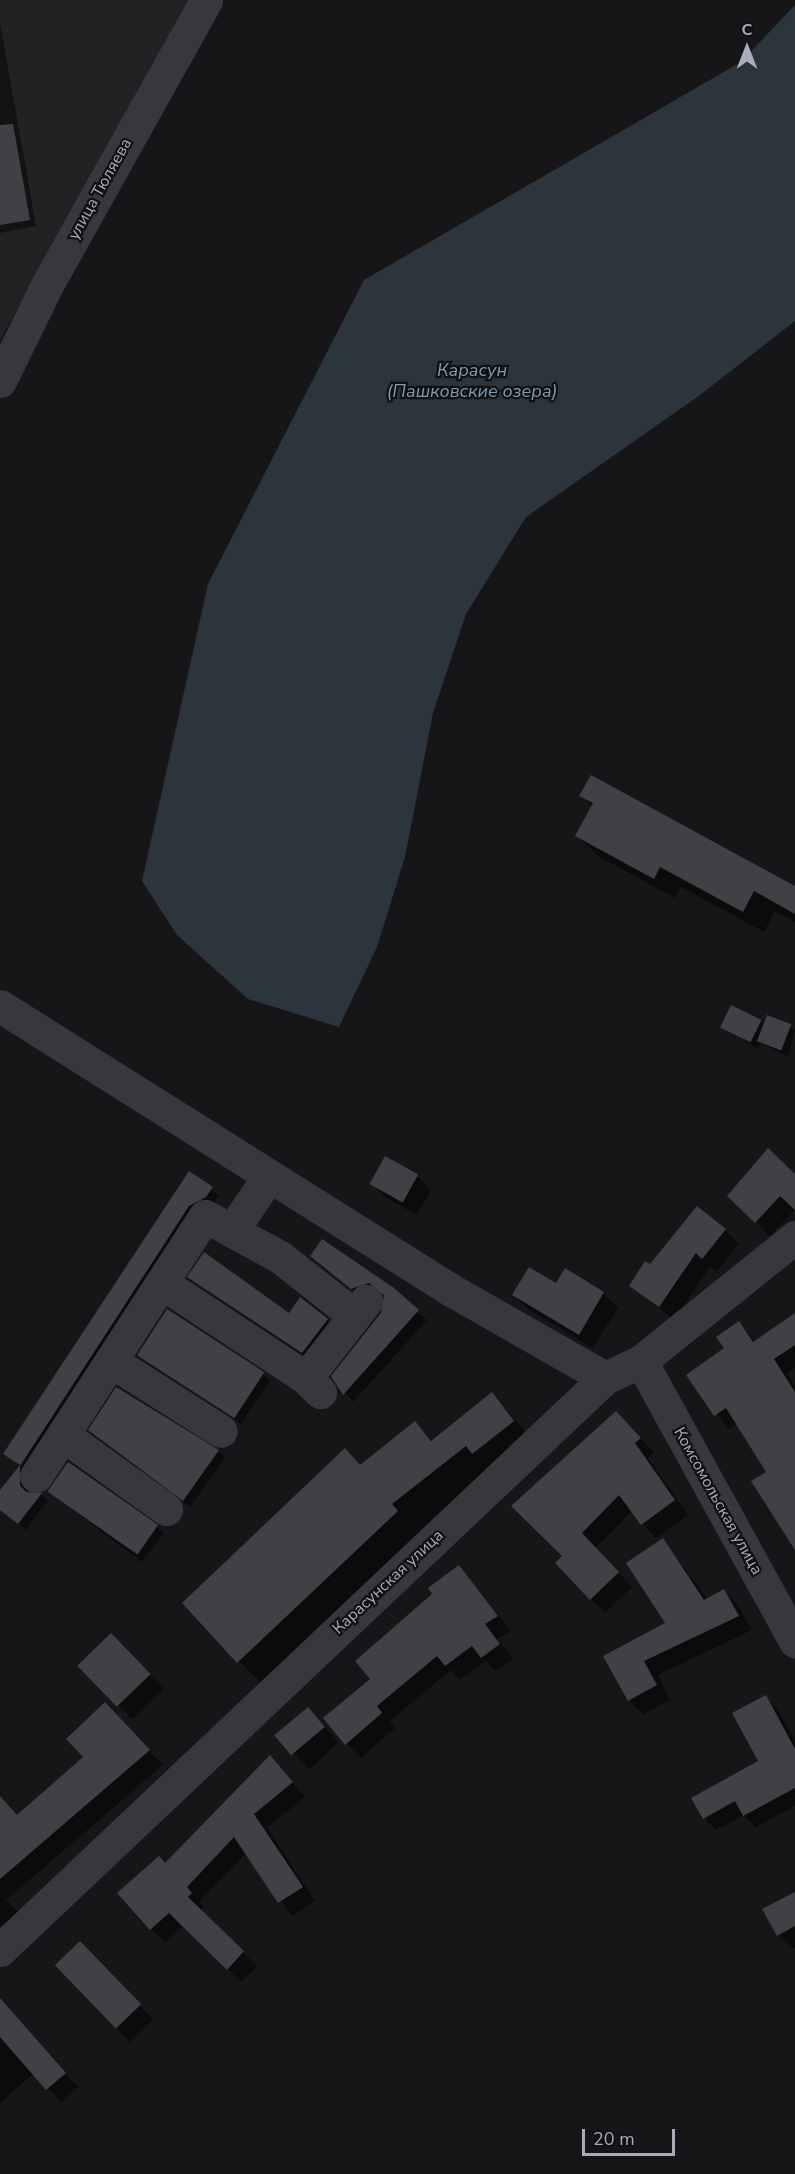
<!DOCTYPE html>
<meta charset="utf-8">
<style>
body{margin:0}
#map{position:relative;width:795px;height:2174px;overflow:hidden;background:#161618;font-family:"Nunito Sans",sans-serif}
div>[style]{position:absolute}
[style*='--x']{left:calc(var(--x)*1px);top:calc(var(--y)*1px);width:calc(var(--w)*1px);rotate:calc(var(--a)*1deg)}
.built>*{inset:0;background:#222225}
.water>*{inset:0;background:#2c353c}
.shadow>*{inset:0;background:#0007;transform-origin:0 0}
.building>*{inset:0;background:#404145;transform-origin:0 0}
.minor>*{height:33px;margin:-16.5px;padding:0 16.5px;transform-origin:16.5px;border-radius:16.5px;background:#37383d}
span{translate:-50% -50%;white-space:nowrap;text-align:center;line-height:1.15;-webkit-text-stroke:4.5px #111113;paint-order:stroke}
.street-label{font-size:16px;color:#a8adb8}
.water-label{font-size:18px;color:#7f9bb3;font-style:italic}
.north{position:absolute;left:717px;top:18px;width:60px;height:60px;-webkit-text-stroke:4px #111113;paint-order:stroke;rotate:0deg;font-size:16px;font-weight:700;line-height:24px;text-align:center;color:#a8adb8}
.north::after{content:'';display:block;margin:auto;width:21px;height:27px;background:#a8adb8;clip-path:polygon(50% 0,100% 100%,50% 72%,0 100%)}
.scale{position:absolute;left:582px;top:2129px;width:93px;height:27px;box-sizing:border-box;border:3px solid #a8adb8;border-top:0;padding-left:8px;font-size:18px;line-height:21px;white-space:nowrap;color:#a8adb8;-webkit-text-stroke:4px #111113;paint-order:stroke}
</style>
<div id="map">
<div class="built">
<i style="clip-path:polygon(0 0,188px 0,0 340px)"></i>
</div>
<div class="water">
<i style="clip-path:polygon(795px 5px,795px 321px,700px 395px,526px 517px,466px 614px,433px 713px,405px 857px,377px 947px,339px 1027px,248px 999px,177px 935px,142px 881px,208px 584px,364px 280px,741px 62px)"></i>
</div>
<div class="shadow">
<i style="clip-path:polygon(0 23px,36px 226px,0 233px)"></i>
<i style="clip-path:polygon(581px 795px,795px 888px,795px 922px,775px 911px,764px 932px,681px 887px,675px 898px,598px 856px,577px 836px,593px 807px)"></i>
<i style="clip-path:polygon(768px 1017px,795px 1030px,788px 1057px,761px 1043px,758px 1048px,722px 1027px,761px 1021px,765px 1025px)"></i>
<i style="clip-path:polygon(190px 1173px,219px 1195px,27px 1473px,26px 1493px,42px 1495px,48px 1501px,26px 1530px,0 1510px,0 1493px,21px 1466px,5px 1454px)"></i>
<i style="clip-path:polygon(417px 1176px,431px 1190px,417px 1215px,386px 1198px,372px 1183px)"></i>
<i style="clip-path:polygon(795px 1177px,795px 1210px,770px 1236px,729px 1196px)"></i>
<i style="clip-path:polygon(725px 1230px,739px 1244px,717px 1272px,710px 1267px,674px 1320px,631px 1285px,651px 1266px)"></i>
<i style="clip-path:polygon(323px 1241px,427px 1320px,353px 1402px,333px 1377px,382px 1313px,385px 1295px,379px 1291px,362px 1297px,320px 1265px,312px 1256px)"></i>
<i style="clip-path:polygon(565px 1271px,603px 1293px,618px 1308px,593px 1348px,528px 1309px,514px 1295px,556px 1285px)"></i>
<i style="clip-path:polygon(189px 1277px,289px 1315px,301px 1299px,334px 1327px,309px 1359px)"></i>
<i style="clip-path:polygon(795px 1315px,795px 1368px,787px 1373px,795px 1386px,795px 1547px,768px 1472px,737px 1424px,729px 1429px,688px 1375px,726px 1349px,739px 1323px,756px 1342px)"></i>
<i style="clip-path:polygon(139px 1355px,263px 1374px,270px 1381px,241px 1424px)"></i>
<i style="clip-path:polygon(492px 1394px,542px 1450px,268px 1691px,184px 1603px,345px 1450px,361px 1466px,415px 1423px,433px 1441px)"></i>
<i style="clip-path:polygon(631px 1427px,654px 1453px,648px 1458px,688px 1515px,656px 1538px,632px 1511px,595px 1548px,632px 1587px,605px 1613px,591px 1599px,564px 1556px)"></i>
<i style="clip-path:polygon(97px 1437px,218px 1451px,225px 1458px,190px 1507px)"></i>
<i style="clip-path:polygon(48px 1491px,157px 1527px,164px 1533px,142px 1562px)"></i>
<i style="clip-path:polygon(663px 1540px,708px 1600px,724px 1591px,738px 1605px,752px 1630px,658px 1675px,670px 1700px,643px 1714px,629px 1700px,605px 1657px,668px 1623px)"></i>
<i style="clip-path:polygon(459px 1567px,511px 1631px,498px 1639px,513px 1659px,496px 1671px,486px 1661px,460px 1680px,451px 1670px,390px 1721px,395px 1728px,361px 1758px,346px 1743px,373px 1679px)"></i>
<i style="clip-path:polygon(125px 1649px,164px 1689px,132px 1719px,80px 1665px)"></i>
<i style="clip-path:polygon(766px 1697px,777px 1709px,795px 1741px,795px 1806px,756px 1827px,744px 1815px,716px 1830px,704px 1818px,760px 1762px)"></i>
<i style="left:308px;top:1709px;width:45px;height:40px;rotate:47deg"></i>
<i style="clip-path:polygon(119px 1718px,163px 1765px,6px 1900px,18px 1912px,0 1928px,0 1816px,17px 1816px,85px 1757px)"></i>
<i style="clip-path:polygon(283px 1771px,305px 1797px,267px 1828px,315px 1901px,292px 1916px,246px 1853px,199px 1902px,204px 1907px,200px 1911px,257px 1966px,241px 1982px,183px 1926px,165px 1942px,151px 1929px,166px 1865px)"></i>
<i style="clip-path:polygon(795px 1893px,795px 1948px,793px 1949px,778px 1935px)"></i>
<i style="left:80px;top:1943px;width:106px;height:33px;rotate:46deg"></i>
<i style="clip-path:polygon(0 2004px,78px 2087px,61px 2102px,34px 2073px,0 2103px)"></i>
</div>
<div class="building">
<i style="clip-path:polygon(13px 124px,30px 220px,0 225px,0 125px)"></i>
<i style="clip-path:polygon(591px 775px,795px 886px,795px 914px,754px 891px,743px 912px,660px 867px,654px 879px,575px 836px,593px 803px,579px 796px)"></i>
<i style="left:731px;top:1005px;width:34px;height:25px;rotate:26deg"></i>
<i style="left:767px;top:1015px;width:26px;height:28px;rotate:21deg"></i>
<i style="clip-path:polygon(768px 1148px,795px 1174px,795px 1210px,780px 1196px,755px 1223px,727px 1196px)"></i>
<i style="left:385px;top:1156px;width:38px;height:32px;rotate:29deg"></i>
<i style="clip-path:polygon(189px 1171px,213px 1187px,206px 1197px,189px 1206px,20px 1466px,20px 1485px,26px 1492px,42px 1493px,18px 1524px,0 1510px,0 1490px,20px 1465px,3px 1454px)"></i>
<i style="clip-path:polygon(697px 1206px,726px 1229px,702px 1259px,696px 1253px,659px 1307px,629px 1286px,645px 1261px,650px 1264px)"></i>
<i style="clip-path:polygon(322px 1239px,394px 1288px,419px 1310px,343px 1395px,331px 1376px,381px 1313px,384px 1295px,369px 1283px,351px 1289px,310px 1256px)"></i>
<i style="clip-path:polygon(204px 1252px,289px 1313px,300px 1297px,328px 1319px,302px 1353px,187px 1277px)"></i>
<i style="clip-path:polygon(529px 1267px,556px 1283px,565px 1268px,604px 1292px,579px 1335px,512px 1295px)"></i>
<i style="left:167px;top:1309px;width:116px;height:55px;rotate:33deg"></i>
<i style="clip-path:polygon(795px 1313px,795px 1345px,774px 1359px,795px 1392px,795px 1550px,751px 1481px,766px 1472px,726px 1408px,714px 1416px,686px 1375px,724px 1348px,716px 1337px,739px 1321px,753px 1342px)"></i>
<i style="clip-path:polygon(116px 1387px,219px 1450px,183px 1501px,88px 1430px)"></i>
<i style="clip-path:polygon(492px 1392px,514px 1421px,472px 1454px,466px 1446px,392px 1504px,398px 1511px,237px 1663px,182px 1603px,345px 1448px,360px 1465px,415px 1421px,431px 1441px)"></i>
<i style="clip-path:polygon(616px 1411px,641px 1438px,635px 1443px,675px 1500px,641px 1525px,619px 1495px,582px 1533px,619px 1572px,590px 1600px,555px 1563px,562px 1556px,511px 1506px)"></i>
<i style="left:68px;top:1462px;width:110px;height:36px;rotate:35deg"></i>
<i style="clip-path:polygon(663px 1538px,704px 1600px,724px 1589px,739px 1616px,644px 1661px,657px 1685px,628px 1701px,603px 1656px,665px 1623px,626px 1563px)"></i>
<i style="clip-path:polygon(459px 1565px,498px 1616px,485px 1624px,500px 1644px,481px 1658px,472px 1646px,445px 1666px,437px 1656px,377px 1706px,382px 1713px,345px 1745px,323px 1718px,370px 1679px,355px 1661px,432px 1594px,428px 1588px)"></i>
<i style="left:111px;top:1633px;width:57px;height:47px;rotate:46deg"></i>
<i style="clip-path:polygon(766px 1695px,795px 1749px,795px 1788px,743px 1816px,735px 1801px,703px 1819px,691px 1798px,758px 1761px,732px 1713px)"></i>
<i style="clip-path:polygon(105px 1702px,150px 1750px,0 1879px,0 1796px,17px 1815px,83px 1757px,66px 1739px)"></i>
<i style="left:308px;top:1707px;width:26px;height:44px;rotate:50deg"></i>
<i style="clip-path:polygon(270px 1755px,293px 1782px,254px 1814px,303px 1887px,278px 1903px,234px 1837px,187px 1887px,192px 1893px,188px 1897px,244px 1951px,227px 1970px,169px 1913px,150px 1930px,117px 1893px,159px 1856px,165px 1863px)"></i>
<i style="clip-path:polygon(795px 1892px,795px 1926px,777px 1936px,762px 1909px)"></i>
<i style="left:80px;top:1941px;width:88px;height:35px;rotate:46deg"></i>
<i style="clip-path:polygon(0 1998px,66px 2073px,46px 2090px,0 2037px)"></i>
</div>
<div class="minor">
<i style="--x:0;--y:381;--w:107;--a:-63.9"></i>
<i style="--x:47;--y:285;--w:326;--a:-60.8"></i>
<i style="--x:0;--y:1006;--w:533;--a:32.2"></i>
<i style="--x:451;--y:1290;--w:177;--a:29.7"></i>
<i style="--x:233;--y:1229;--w:64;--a:-55.8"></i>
<i style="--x:162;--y:1283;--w:173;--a:33.4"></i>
<i style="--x:306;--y:1378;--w:20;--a:45"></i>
<i style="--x:111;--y:1361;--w:130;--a:32.5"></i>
<i style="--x:641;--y:1361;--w:320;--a:61.2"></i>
<i style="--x:306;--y:1378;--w:98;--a:-52.1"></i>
<i style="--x:63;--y:1435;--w:127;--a:35.7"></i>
<i style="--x:36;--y:1476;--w:310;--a:-57"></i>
<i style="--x:205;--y:1216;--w:85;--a:28.7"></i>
<i style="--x:280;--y:1257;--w:95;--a:38.2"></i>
<i style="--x:0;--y:1950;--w:833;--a:-43.39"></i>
<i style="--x:605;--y:1378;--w:40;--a:-25"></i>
<i style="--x:641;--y:1361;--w:198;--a:-38.8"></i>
</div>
<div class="street-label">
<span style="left:100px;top:189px;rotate:-61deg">улица Тюляева</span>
<span style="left:718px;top:1501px;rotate:61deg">Комсомольская улица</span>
<span style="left:388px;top:1582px;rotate:-43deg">Карасунская улица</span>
</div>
<div class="water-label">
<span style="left:472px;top:381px">Карасун<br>(Пашковские озера)</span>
</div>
<div class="north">С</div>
<div class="scale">20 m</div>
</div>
